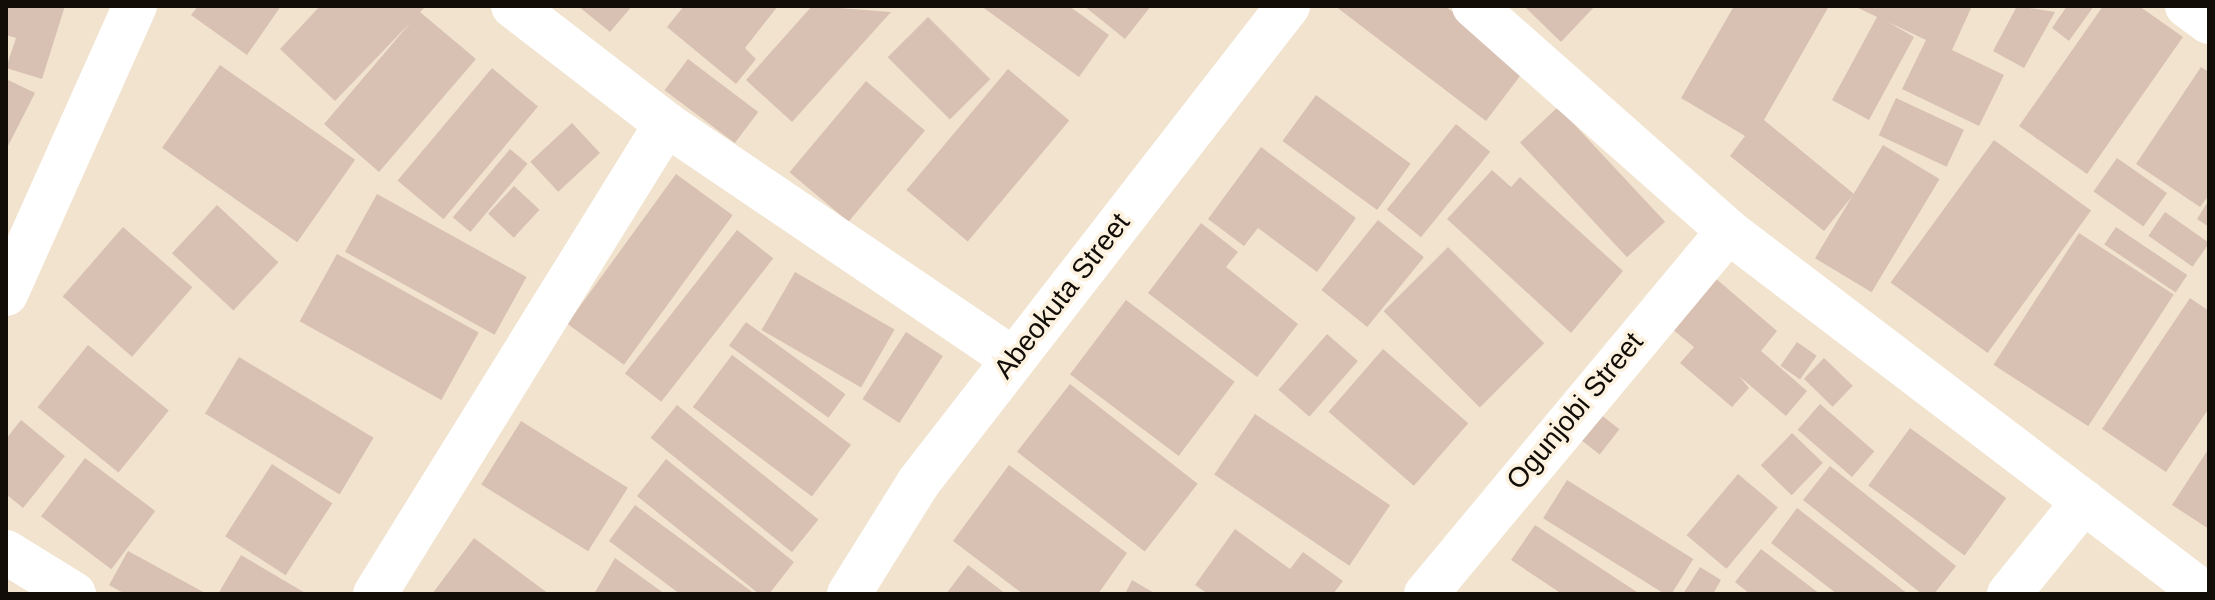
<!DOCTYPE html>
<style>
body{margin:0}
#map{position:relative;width:2215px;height:600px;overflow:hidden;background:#f2e3ce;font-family:Arial,sans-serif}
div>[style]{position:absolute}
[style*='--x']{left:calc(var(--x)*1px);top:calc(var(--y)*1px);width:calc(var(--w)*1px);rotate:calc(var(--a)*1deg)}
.building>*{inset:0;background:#d8c1b3;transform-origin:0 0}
.street>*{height:44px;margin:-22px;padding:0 22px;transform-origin:22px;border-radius:22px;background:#fff}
span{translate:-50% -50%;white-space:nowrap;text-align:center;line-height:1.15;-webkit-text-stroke:7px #fdf1e0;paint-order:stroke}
.street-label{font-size:28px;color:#120d07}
.frame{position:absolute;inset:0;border:8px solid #120d07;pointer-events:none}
</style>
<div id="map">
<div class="building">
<i style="clip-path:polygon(6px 6px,65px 6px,42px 79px,6px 68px,16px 38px,6px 35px)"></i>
<i style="clip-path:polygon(198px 6px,281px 6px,247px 55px,191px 15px)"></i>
<i style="clip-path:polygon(320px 6px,426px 6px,420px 12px,476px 59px,379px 172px,324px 124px,411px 22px,335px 101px,280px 49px)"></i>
<i style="clip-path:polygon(578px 6px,632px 6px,610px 32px)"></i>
<i style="clip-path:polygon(684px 6px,778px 6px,745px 48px,756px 59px,736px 84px,667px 27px)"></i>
<i style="clip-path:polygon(812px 6px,891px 12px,792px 122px,746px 80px)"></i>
<i style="clip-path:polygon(981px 6px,1069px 6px,1109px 35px,1079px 77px)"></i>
<i style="clip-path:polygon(1084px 6px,1151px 6px,1125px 39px)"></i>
<i style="clip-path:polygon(1335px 6px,1445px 6px,1526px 68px,1486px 121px)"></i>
<i style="clip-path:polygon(1524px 6px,1595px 6px,1561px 42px)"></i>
<i style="clip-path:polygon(1734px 6px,1829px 6px,1764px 120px,1854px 194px,1824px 231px,1730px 156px,1745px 136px,1681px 98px)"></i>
<i style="clip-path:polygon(1854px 6px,1972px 6px,1952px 50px,2004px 75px,1979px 126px,1902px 89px,1926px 40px,1888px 22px,1914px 37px,1869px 120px,1832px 100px,1877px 17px)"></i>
<i style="clip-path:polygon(2017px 6px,2055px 12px,2024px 68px,1993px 51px)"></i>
<i style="clip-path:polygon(2067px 6px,2094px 6px,2069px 41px,2052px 28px)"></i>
<i style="clip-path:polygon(2103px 6px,2139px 6px,2183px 37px,2087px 174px,2019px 126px)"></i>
<i style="left:928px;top:17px;width:88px;height:57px;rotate:45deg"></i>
<i style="left:688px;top:59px;width:88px;height:39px;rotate:37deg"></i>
<i style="left:220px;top:65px;width:165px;height:101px;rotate:35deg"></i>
<i style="clip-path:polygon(2201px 67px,2209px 72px,2209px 195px,2200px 207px,2136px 164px)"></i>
<i style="left:492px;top:68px;width:60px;height:147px;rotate:40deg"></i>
<i style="left:1008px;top:69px;width:80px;height:158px;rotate:40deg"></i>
<i style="clip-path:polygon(6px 79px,35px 93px,8px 146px,6px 145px)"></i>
<i style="left:866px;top:81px;width:77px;height:119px;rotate:40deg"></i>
<i style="left:1316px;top:95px;width:117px;height:57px;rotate:36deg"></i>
<i style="left:1896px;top:98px;width:75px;height:41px;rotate:25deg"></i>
<i style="left:1558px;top:107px;width:157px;height:52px;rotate:47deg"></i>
<i style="left:572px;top:123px;width:41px;height:57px;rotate:47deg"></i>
<i style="left:1456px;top:124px;width:44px;height:110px;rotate:39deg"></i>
<i style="left:1994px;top:140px;width:120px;height:176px;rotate:36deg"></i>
<i style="left:1883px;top:145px;width:66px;height:132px;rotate:31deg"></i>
<i style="clip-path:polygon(1261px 147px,1356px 218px,1317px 272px,1258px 228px,1244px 246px,1208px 219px)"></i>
<i style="left:510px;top:149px;width:23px;height:89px;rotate:40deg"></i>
<i style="left:2117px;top:158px;width:61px;height:41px;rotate:35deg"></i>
<i style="clip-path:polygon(1492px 170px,1511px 187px,1520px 177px,1623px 271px,1571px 333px,1447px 219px)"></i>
<i style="left:676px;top:174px;width:70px;height:185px;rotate:36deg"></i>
<i style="left:514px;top:186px;width:35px;height:38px;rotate:43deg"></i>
<i style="left:377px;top:194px;width:171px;height:66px;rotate:29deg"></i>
<i style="clip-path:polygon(2209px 200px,2209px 227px,2197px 219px)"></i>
<i style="left:217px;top:205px;width:84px;height:66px;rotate:43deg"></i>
<i style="left:2165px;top:212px;width:54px;height:29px;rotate:35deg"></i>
<i style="left:1378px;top:220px;width:59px;height:90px;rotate:39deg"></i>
<i style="clip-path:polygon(1201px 223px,1238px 252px,1226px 267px,1298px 324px,1257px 377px,1148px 293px)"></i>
<i style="left:123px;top:227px;width:92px;height:92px;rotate:41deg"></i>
<i style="left:2116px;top:227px;width:86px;height:21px;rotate:34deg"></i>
<i style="left:737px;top:230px;width:46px;height:182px;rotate:38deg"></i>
<i style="left:2079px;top:233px;width:113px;height:157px;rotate:33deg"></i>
<i style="left:1448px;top:247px;width:136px;height:91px;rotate:45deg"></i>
<i style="left:337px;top:254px;width:162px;height:77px;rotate:29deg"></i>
<i style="left:795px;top:272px;width:115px;height:67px;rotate:30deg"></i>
<i style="clip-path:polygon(1714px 277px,1777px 331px,1761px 351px,1807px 391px,1786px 416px,1739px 376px,1749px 388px,1732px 407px,1680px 363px,1694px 347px,1671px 328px)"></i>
<i style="clip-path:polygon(2190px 298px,2209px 311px,2209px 408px,2166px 472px,2102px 429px)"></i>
<i style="left:1126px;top:300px;width:136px;height:93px;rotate:37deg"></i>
<i style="left:746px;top:322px;width:123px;height:29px;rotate:36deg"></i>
<i style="left:906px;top:332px;width:44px;height:80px;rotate:33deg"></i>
<i style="left:1327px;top:334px;width:41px;height:74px;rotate:41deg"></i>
<i style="left:1797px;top:342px;width:24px;height:29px;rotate:35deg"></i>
<i style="left:88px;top:345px;width:104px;height:80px;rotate:39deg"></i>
<i style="left:1383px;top:349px;width:113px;height:83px;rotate:41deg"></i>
<i style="left:732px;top:355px;width:149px;height:65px;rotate:37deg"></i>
<i style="left:239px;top:357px;width:157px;height:66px;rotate:31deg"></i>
<i style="left:1824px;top:358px;width:40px;height:29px;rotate:44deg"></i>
<i style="left:1070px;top:384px;width:162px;height:86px;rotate:38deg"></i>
<i style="left:1820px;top:404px;width:72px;height:34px;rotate:41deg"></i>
<i style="left:677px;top:405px;width:182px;height:42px;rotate:39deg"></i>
<i style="left:1591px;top:407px;width:36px;height:32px;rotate:38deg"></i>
<i style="left:1255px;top:414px;width:163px;height:73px;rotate:34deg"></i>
<i style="clip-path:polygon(21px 420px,65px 456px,23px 508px,6px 494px,6px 439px)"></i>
<i style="left:521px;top:421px;width:126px;height:75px;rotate:32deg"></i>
<i style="left:1910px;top:428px;width:119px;height:71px;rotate:36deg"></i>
<i style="left:1792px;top:433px;width:43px;height:45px;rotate:44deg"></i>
<i style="clip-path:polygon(2209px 448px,2209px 529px,2172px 505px)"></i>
<i style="left:85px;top:458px;width:88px;height:73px;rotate:37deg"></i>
<i style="clip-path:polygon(666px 459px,794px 562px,769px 594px,759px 594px,637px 496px)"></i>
<i style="left:272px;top:464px;width:72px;height:86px;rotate:33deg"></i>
<i style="clip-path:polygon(1009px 465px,1127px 553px,1098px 594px,1023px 594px,953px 541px)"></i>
<i style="clip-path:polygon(1830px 466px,1956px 566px,1934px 594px,1922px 594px,1803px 500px)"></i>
<i style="left:1738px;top:474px;width:52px;height:80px;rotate:40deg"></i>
<i style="left:1567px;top:480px;width:149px;height:45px;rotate:32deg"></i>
<i style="clip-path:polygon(635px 505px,755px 594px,680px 594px,609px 541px)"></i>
<i style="clip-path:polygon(1797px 508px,1908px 594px,1837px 594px,1771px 543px)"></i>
<i style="clip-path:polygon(1535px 525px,1640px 594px,1562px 594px,1511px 560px)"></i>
<i style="clip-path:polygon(1235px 529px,1290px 569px,1303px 552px,1343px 581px,1333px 594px,1208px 594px,1195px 585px)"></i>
<i style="clip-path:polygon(474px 538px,549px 594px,432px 594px)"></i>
<i style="clip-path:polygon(1761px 549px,1820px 594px,1750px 594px,1735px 582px)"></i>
<i style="clip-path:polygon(128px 551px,207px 594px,125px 594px,109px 585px)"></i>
<i style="clip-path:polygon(241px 555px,307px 594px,218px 594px)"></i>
<i style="clip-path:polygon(615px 558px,665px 594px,594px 594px)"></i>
<i style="clip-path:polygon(968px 565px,1006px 594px,946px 594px)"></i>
<i style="clip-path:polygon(1700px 567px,1721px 580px,1713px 594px,1683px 594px)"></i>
<i style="clip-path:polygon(1132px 580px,1156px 594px,1125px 594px)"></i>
</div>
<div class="street">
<i style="--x:513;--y:6;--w:193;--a:37.6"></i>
<i style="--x:666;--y:124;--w:418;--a:34.1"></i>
<i style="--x:1474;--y:6;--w:339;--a:41.5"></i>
<i style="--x:1728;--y:231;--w:599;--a:37.27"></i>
<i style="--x:2187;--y:6;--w:27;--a:36"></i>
<i style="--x:6;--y:294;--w:316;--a:-65.9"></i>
<i style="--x:6;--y:552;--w:80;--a:31.7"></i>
<i style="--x:375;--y:594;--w:553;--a:-58.24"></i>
<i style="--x:849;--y:594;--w:131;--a:-58.1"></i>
<i style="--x:918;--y:483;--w:604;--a:-52.2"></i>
<i style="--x:1426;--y:594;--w:472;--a:-50.2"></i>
<i style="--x:2009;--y:594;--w:119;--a:-51.1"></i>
</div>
<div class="street-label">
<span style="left:1062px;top:296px;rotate:-52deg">Abeokuta Street</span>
<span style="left:1575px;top:411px;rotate:-50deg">Ogunjobi Street</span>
</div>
<div class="frame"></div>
</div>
